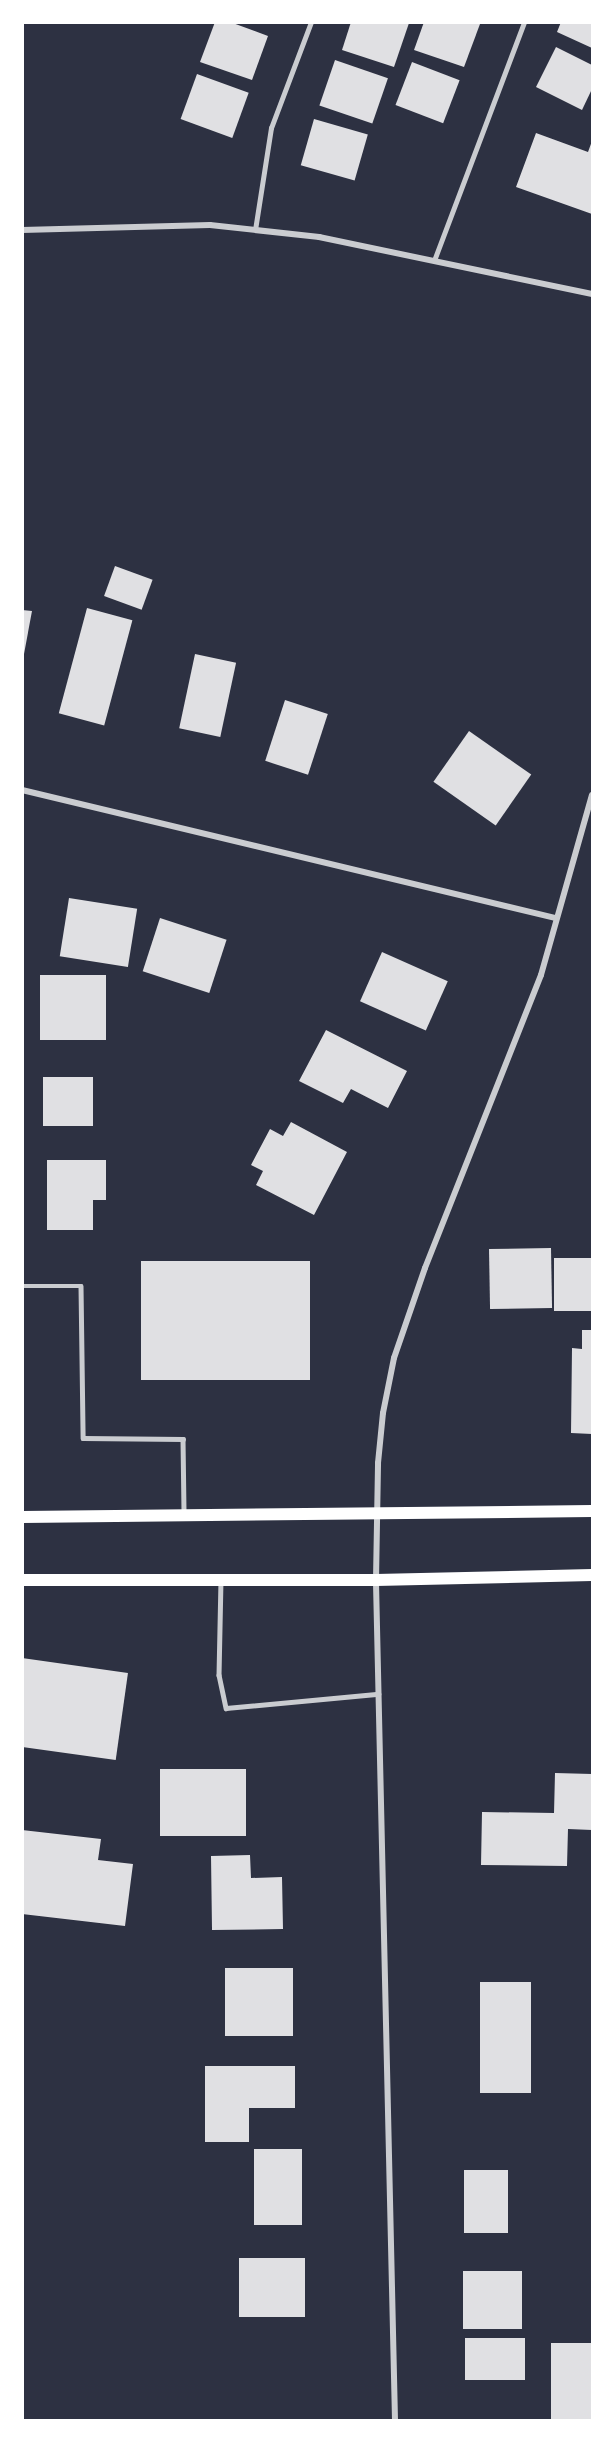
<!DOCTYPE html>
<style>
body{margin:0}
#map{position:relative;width:615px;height:2443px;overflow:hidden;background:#2d3142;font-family:Figtree,sans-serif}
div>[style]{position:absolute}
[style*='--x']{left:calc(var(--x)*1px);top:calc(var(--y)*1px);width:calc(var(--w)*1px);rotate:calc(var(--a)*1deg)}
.building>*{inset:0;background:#e0e0e3;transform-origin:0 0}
.service>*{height:4.5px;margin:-2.25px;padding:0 2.25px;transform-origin:2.25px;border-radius:2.25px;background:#caccd0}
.minor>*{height:6px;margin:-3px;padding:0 3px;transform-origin:3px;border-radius:3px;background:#caccd0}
.secondary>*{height:12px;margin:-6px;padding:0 6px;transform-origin:6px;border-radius:6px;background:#fff}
span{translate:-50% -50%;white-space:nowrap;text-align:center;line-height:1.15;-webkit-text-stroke:4.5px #fff;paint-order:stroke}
.frame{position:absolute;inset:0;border:24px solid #fff;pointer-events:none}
</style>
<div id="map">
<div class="building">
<i style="clip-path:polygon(215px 22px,230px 22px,268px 36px,252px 80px,200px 62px)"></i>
<i style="clip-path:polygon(351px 22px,409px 23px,394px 67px,342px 50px)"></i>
<i style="clip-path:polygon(424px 22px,480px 24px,464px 67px,414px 50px)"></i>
<i style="clip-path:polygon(561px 22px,592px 22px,592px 48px,557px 32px)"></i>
<i style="clip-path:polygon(556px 47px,592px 65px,592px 89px,582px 110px,536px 87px)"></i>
<i style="left:335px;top:60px;width:56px;height:48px;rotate:19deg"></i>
<i style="left:412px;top:62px;width:51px;height:46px;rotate:21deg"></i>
<i style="left:197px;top:74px;width:55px;height:48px;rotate:20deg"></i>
<i style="left:314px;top:119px;width:56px;height:48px;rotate:16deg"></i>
<i style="clip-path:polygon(536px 133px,588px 152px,592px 141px,592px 214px,516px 187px)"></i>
<i style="left:115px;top:566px;width:40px;height:32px;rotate:20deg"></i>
<i style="left:87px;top:608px;width:47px;height:109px;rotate:15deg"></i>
<i style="clip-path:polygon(22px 610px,32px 611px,24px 654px,22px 654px)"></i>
<i style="left:195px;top:654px;width:42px;height:76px;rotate:12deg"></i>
<i style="left:285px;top:700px;width:45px;height:64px;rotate:18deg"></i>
<i style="left:469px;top:731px;width:76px;height:62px;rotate:35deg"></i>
<i style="left:69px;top:898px;width:69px;height:59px;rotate:9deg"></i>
<i style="left:160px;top:918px;width:70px;height:56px;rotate:18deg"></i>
<i style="left:382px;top:952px;width:72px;height:54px;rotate:24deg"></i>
<i style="left:40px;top:975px;width:66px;height:65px"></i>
<i style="clip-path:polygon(326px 1030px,407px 1071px,388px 1108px,351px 1089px,343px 1103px,299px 1081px)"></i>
<i style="left:43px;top:1077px;width:50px;height:49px"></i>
<i style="clip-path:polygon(291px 1122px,347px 1152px,314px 1215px,256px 1185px,263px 1171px,251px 1165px,270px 1129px,283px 1136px)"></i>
<i style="clip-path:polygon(47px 1160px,106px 1160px,106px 1200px,93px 1200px,93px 1230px,47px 1230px)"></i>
<i style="left:551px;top:1248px;width:60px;height:62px;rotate:89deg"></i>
<i style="left:592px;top:1258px;width:53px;height:38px;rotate:90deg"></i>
<i style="left:310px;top:1261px;width:119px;height:169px;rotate:90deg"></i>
<i style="clip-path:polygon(582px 1330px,592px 1330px,592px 1434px,571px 1433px,572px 1348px,582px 1349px)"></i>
<i style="left:22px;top:1658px;width:107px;height:88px;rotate:8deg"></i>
<i style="left:160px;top:1769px;width:86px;height:67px"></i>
<i style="clip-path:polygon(555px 1773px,592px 1774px,592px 1830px,568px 1829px,567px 1866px,481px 1865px,482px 1812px,554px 1813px)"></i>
<i style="clip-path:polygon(22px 1830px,101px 1839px,98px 1860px,133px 1864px,125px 1926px,22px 1914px)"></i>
<i style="clip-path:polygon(250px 1855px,251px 1878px,282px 1877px,283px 1929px,212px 1930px,211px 1856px)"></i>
<i style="left:225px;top:1968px;width:68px;height:68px"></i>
<i style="left:480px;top:1982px;width:51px;height:111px"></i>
<i style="clip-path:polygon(205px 2066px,295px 2066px,295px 2108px,249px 2108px,249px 2142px,205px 2142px)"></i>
<i style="left:254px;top:2149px;width:48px;height:76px"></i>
<i style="left:464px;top:2170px;width:44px;height:63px"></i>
<i style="left:239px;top:2258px;width:66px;height:59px"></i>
<i style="left:463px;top:2271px;width:59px;height:58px"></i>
<i style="left:465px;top:2338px;width:60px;height:42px"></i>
<i style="left:551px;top:2343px;width:41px;height:77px"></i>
</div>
<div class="service">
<i style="--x:255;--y:230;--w:103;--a:-81.1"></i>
<i style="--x:271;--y:128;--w:113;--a:-69.3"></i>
<i style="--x:435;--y:258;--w:252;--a:-69.3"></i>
<i style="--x:22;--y:1286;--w:59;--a:0"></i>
<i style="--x:81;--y:1286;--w:152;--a:89.2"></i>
<i style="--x:83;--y:1438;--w:100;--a:0.6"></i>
<i style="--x:183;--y:1439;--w:76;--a:89.2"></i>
<i style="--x:221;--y:1580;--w:95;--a:91.2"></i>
<i style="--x:219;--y:1675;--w:34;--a:78"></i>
<i style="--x:226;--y:1708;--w:153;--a:-5.3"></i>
</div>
<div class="minor">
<i style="--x:22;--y:230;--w:188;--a:-1.5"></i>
<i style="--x:210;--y:225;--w:110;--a:6.3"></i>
<i style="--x:319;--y:237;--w:279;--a:11.8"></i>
<i style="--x:22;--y:790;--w:548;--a:13.5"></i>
<i style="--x:395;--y:2420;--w:840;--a:-91.3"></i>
<i style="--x:376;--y:1580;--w:117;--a:-89"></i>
<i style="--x:378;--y:1463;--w:50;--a:-84.3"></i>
<i style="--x:383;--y:1413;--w:56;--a:-78.7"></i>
<i style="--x:394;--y:1358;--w:95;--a:-71"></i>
<i style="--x:425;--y:1268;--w:315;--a:-68.4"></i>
<i style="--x:541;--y:975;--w:187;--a:-74.2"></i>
</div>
<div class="secondary">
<i style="--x:22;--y:1517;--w:570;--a:-0.6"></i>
<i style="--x:22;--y:1580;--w:354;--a:0"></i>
<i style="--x:376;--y:1580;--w:216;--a:-1.3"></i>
</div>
<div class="frame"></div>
</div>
